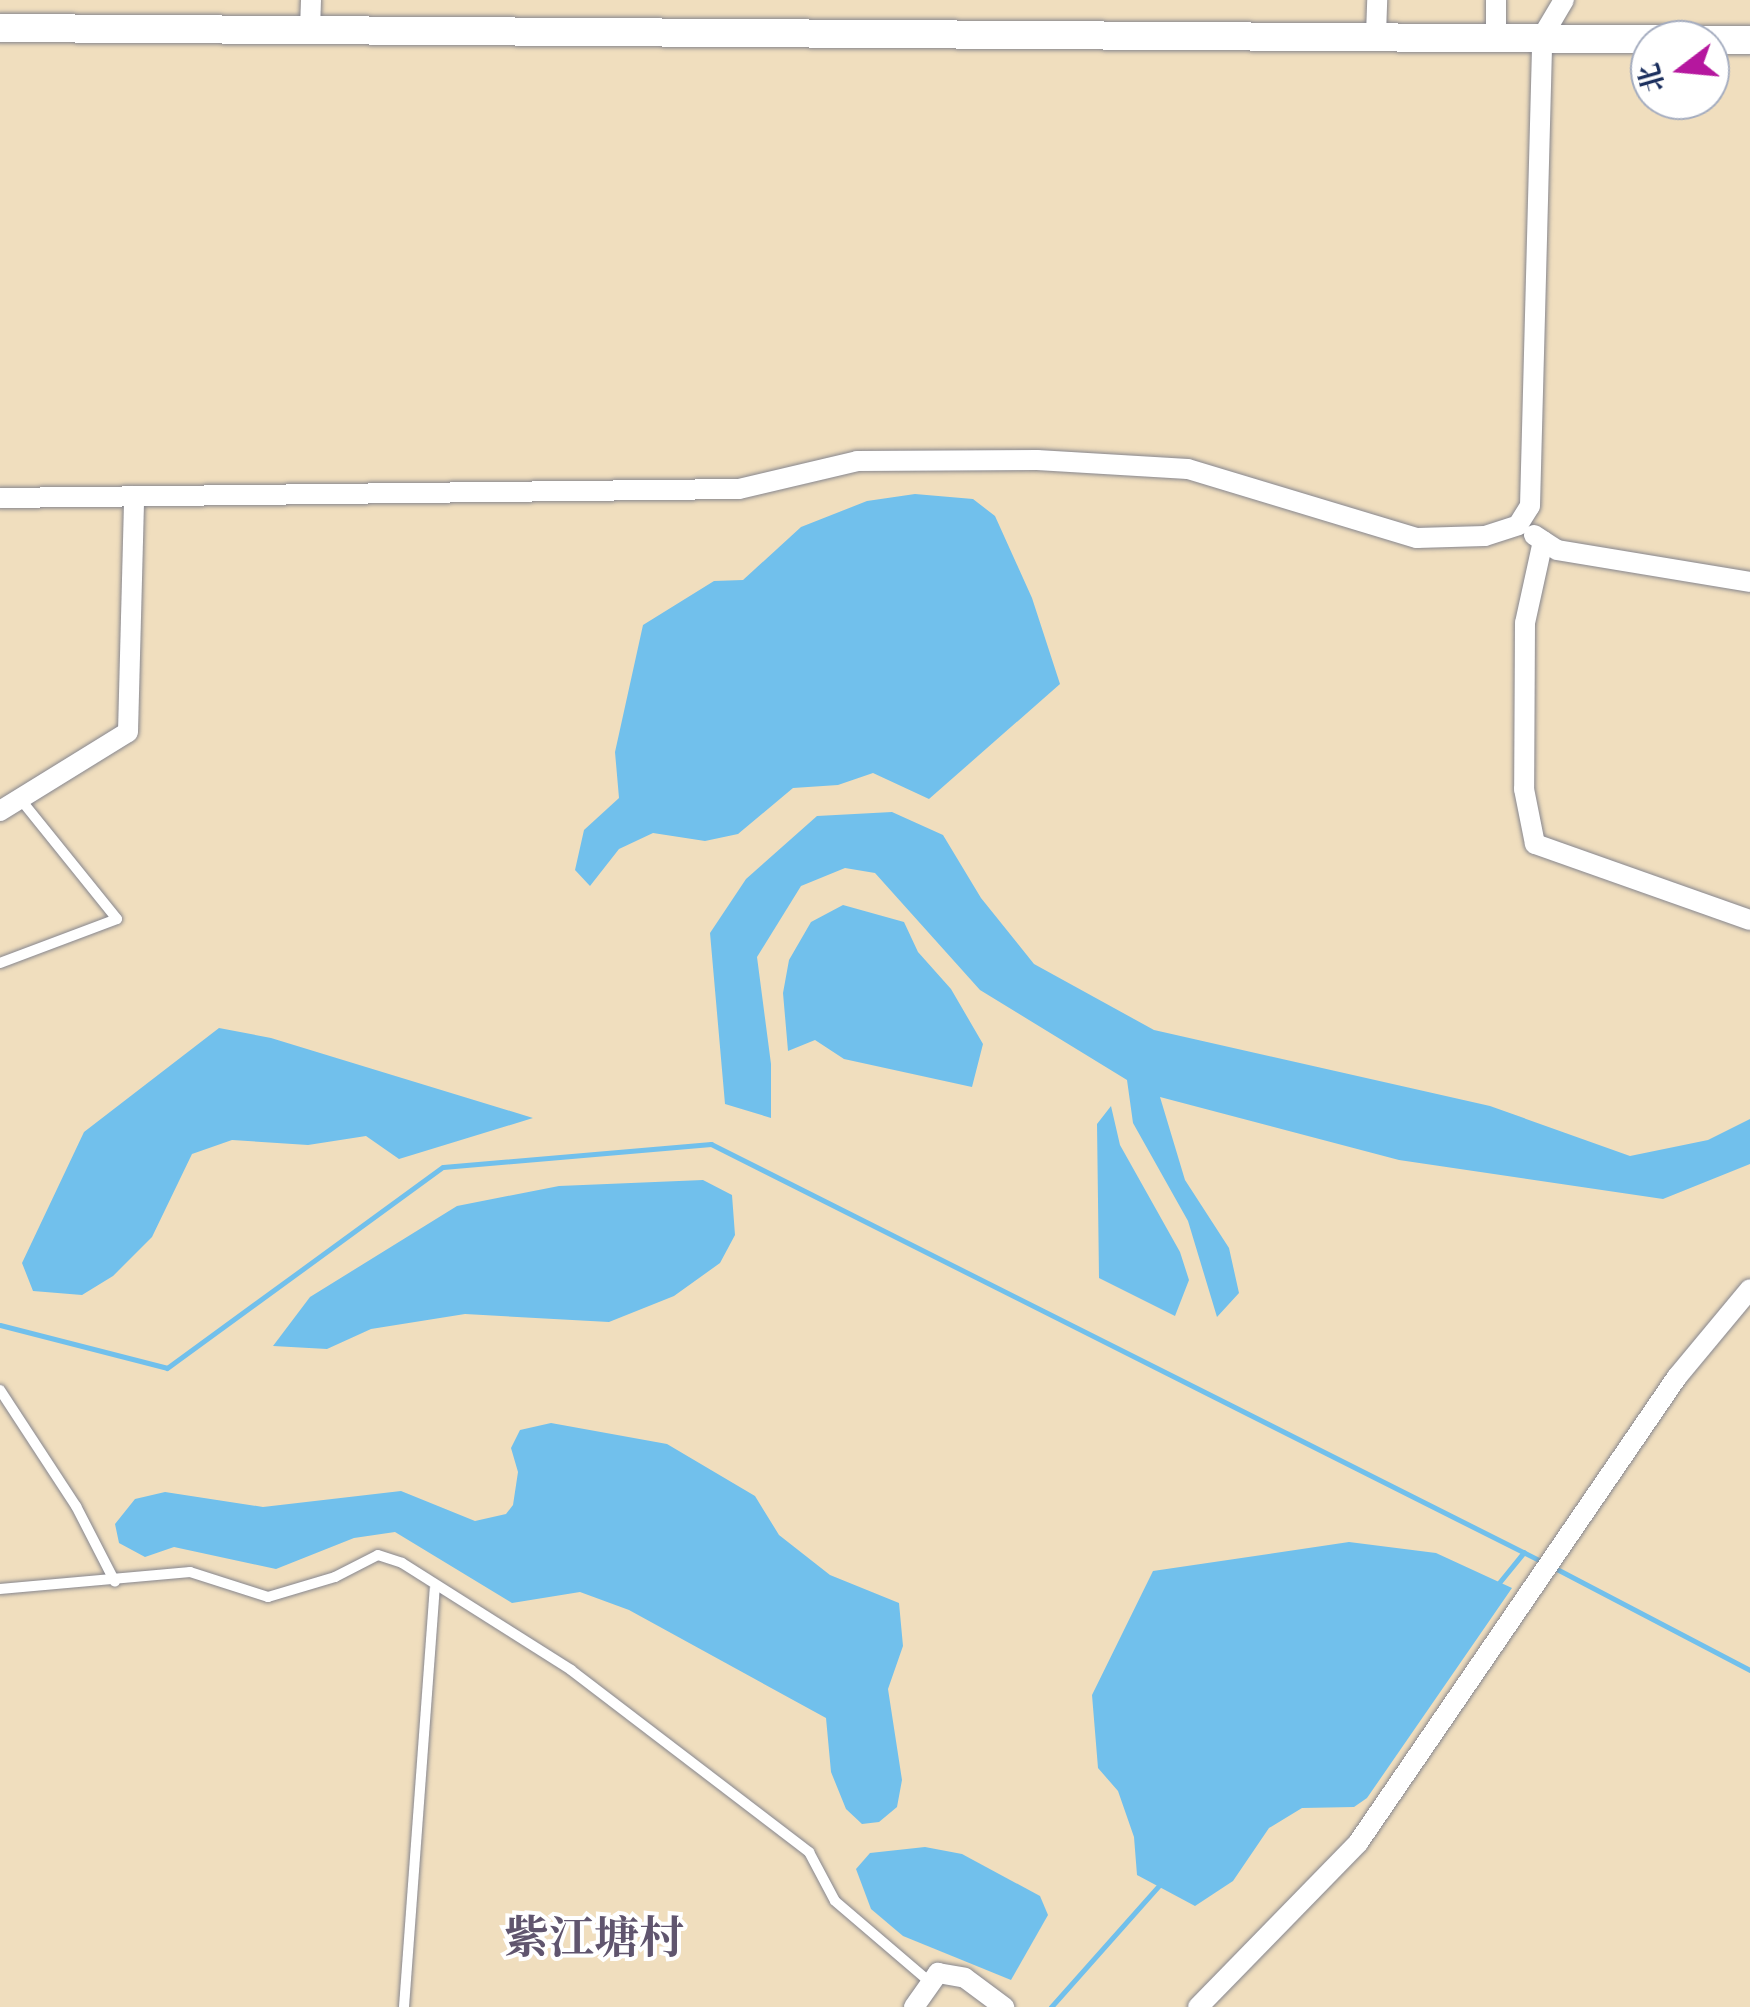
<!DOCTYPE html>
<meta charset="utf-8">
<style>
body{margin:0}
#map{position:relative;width:1750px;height:2007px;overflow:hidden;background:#f0debe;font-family:"Libre Bodoni","Noto Serif SC",serif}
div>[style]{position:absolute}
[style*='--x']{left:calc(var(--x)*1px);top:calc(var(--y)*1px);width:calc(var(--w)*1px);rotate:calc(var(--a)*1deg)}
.water>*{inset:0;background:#71c0ec}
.stream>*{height:5px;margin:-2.5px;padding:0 2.5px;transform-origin:2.5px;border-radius:2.5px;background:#71c0ec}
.roads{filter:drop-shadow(0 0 2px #86868e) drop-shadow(0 0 2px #86868e)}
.lane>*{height:10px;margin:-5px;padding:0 5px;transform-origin:5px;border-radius:5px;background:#fff}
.street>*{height:20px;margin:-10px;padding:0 10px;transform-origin:10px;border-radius:10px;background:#fff}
.secondary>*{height:28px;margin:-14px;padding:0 14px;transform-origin:14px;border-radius:14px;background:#fff}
span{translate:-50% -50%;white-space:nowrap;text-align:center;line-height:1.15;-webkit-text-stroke:8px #fff;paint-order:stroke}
.quarter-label{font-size:45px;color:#60556e;font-weight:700}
.north{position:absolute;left:1630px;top:20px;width:100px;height:100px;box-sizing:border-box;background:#fff;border:2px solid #a4acbf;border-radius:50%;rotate:254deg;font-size:28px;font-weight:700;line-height:40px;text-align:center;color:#1b2f5e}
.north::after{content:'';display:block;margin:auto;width:35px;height:45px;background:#b5179e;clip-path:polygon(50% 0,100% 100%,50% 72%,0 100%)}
</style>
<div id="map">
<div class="water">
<i style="clip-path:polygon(915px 494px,973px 499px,995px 516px,1032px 598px,1060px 684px,929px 799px,873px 773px,838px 785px,793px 788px,738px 834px,705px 841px,653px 833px,619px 849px,590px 886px,575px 870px,584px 830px,619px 798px,615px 752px,643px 625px,714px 581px,743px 580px,801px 527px,867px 501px)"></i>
<i style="clip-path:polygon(892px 812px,943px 835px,981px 898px,1034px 964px,1154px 1030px,1490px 1106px,1630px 1156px,1708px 1140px,1750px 1119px,1750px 1164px,1663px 1199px,1399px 1160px,1160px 1097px,1185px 1180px,1229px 1248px,1239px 1293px,1217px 1317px,1188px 1221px,1133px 1123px,1127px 1080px,980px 990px,875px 873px,845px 868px,801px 886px,757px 957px,771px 1064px,771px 1118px,725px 1104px,710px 933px,746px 879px,817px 816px)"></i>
<i style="clip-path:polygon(843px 905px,904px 922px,918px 952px,951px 989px,983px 1044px,972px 1087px,844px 1059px,815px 1040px,788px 1051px,783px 993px,789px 960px,811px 922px)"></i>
<i style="clip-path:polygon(219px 1028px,271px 1038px,533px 1118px,399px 1159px,366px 1136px,308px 1145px,232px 1140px,192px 1154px,152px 1237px,113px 1276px,82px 1295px,33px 1291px,22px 1263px,84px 1132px)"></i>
<i style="clip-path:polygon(1111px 1106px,1120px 1145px,1180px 1252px,1189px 1280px,1175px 1316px,1099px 1278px,1097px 1124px)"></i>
<i style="clip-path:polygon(703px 1180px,732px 1195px,735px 1235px,720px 1263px,674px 1296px,609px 1322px,465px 1314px,371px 1329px,327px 1349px,273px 1346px,310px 1297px,457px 1206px,559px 1186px)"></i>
<i style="clip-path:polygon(551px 1423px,667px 1444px,755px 1496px,779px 1535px,830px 1575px,899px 1603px,903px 1646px,888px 1689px,902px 1780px,897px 1807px,879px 1822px,862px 1824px,846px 1809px,831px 1772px,826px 1718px,629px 1610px,580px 1592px,512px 1603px,395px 1532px,354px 1538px,276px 1569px,174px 1547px,145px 1557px,119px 1543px,115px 1524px,135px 1499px,165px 1492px,263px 1507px,401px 1491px,475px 1521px,506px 1514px,513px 1505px,518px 1472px,511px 1448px,520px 1430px)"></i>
<i style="clip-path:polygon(1349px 1542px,1436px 1553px,1512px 1588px,1367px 1798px,1354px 1807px,1302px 1808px,1269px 1828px,1233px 1881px,1195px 1906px,1137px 1875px,1134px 1837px,1118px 1791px,1098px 1768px,1092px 1695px,1153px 1571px)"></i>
<i style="clip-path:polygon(925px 1847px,962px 1854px,1040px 1896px,1048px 1915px,1011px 1980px,903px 1936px,871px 1909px,856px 1869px,870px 1853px)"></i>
</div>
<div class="stream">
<i style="--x:0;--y:1325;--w:172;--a:14.4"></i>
<i style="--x:167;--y:1368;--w:341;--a:-36.1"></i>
<i style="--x:443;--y:1167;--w:269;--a:-4.9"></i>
<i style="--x:711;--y:1144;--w:929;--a:26.68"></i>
<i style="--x:1551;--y:1566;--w:225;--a:27.6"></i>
<i style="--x:1498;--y:1584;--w:41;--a:-50.9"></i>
<i style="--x:1051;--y:2007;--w:167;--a:-48.4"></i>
</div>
<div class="roads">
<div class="lane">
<i style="--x:0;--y:963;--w:125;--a:-20.6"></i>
<i style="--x:117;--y:919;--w:153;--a:-128.9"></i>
<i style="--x:0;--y:1390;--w:139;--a:56.8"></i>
<i style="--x:76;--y:1506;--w:85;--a:62.8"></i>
<i style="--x:0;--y:1589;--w:191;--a:-5.1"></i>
<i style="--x:190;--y:1572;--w:82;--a:17.8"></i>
<i style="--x:268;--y:1597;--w:70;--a:-16.6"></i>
<i style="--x:335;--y:1577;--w:48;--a:-27.1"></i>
<i style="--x:378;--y:1555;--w:25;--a:18"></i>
<i style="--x:402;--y:1563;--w:200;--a:32.3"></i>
<i style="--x:571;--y:1670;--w:300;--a:37.4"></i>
<i style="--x:809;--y:1852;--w:55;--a:62"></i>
<i style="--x:835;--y:1901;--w:125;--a:40.5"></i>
<i style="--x:404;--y:2007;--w:419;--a:-85.8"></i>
</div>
<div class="street">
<i style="--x:310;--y:29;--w:29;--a:-88"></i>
<i style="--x:1376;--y:35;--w:35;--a:-88"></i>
<i style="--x:1496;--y:36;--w:36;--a:-90"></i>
<i style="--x:0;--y:498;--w:739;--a:-0.7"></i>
<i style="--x:739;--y:489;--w:121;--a:-13.3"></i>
<i style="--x:857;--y:461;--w:180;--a:-0.3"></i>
<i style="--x:1037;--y:460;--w:151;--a:3.4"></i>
<i style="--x:1188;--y:469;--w:239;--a:16.8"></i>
<i style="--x:1417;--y:538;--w:68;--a:-1.7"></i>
<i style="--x:1485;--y:536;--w:35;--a:-18"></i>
<i style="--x:1518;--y:525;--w:22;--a:-58"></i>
<i style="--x:1530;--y:506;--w:469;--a:-88.5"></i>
<i style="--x:1542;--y:37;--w:43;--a:-59.3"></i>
<i style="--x:1534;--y:535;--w:27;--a:33"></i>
<i style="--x:1557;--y:550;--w:196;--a:9.4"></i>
<i style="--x:1543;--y:541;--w:84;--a:102.4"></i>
<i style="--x:1525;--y:623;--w:166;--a:90.3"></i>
<i style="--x:1524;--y:789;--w:56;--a:78.7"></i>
<i style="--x:1535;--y:844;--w:228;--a:19.5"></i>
<i style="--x:0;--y:811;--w:150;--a:-31.7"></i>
<i style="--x:128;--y:732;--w:236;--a:-88.5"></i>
<i style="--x:914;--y:2007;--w:42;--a:-54.8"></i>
<i style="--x:938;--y:1973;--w:27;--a:10"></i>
<i style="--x:965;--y:1978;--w:49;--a:36.6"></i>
<i style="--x:1198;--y:2007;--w:229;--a:-45.7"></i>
<i style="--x:1358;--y:1843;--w:565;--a:-55.61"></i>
<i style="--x:1677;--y:1377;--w:114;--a:-50.3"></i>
</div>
<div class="secondary">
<i style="--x:0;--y:28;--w:1750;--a:0.39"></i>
</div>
</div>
<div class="quarter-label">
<span style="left:594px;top:1940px">紫江塘村</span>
</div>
<div class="north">北</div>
</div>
